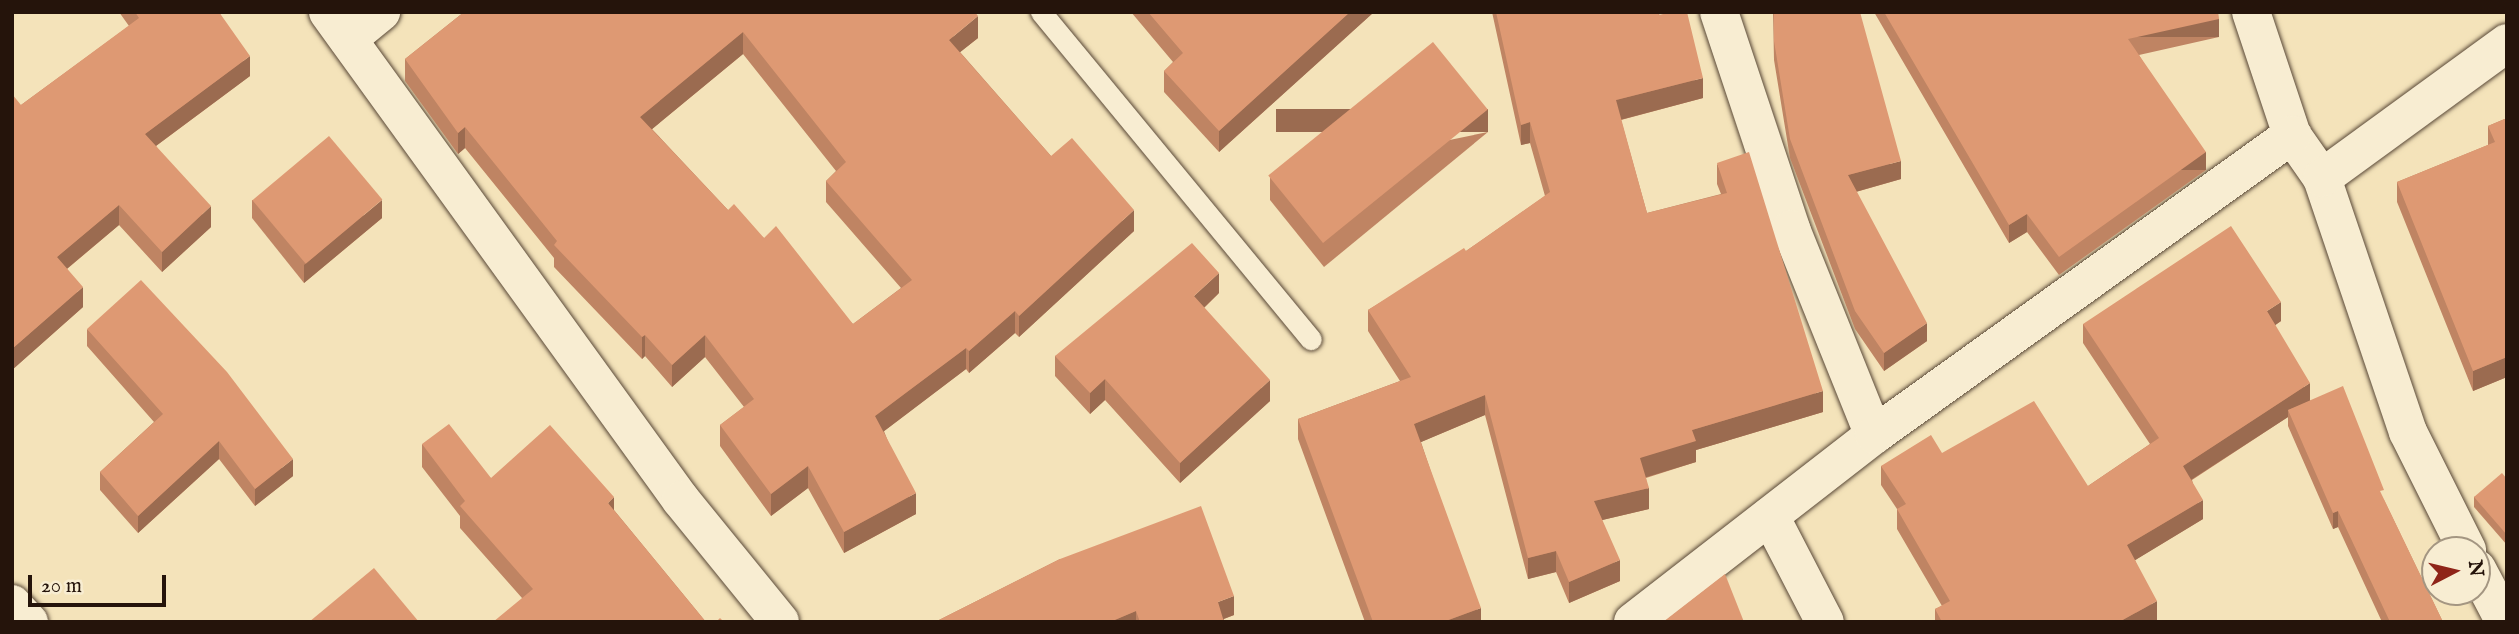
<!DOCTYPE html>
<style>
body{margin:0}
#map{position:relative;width:2519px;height:634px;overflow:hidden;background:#f4e3ba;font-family:"IM FELL English",serif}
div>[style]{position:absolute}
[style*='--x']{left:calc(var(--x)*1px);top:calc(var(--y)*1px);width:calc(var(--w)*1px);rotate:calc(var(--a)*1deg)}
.roads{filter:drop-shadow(0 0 2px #594837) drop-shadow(0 0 2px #594837)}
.service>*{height:21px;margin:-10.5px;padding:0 10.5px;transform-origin:10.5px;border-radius:10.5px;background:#f8edd2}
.minor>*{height:38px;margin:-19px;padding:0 19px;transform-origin:19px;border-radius:19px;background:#f8edd2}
.wall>*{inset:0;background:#bf8463}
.shaded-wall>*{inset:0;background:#9b6b50;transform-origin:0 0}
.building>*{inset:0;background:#de9973;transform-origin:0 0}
span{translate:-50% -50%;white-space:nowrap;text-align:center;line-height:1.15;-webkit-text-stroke:5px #f8edd2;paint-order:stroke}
.frame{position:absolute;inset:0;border:14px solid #25140b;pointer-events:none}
.north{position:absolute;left:2421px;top:536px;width:70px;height:70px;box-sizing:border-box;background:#f8edd2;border:2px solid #a49682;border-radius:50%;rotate:83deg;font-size:19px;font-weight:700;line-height:28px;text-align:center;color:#25140b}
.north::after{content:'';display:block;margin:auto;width:24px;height:32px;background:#8f2418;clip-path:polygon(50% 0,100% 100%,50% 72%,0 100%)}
.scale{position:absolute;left:28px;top:575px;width:138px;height:32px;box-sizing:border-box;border:4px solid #25140b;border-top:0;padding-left:9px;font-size:21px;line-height:24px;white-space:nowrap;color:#25140b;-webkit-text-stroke:5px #f8edd2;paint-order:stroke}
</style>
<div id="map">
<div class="roads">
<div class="service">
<i style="--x:1041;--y:12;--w:424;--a:50.5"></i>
</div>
<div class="minor">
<i style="--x:328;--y:12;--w:602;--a:54.12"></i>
<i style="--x:681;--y:500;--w:157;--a:50.9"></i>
<i style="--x:1719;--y:12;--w:229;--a:71.6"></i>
<i style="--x:1791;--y:229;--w:222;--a:68.1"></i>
<i style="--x:2251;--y:12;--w:130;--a:71.6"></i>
<i style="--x:2292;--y:135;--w:52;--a:55.1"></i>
<i style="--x:2322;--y:178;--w:268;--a:71.3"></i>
<i style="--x:2408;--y:432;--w:132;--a:63.4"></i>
<i style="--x:348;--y:39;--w:43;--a:-39.3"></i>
<i style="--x:2322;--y:178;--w:229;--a:-36.1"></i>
<i style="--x:1770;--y:516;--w:119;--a:62.6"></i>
<i style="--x:2477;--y:569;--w:60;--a:62.2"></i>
<i style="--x:12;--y:604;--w:25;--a:47"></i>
<i style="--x:1633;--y:622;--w:305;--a:-37.8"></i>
<i style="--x:1874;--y:435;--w:515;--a:-35.67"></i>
</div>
</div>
<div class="wall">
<i style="clip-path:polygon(119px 12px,219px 12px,250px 76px,156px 146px,211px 227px,162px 272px,119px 225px,67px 269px,83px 307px,12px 370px,21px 105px,129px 26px)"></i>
<i style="clip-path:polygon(evenodd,464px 12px,978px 38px,960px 52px,1051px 156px,1134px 231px,1019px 337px,1015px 333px,969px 373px,966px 369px,884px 431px,916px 514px,844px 553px,808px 488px,771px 516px,720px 446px,720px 425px,744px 407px,705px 357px,672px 387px,645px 356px,642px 359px,554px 267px,554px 258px,465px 148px,458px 154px,405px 81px,405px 59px,464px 12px,743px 54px,836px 171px,826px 181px,826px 202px,901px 288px,853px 324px,764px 238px,728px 210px,652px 129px,743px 54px)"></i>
<i style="clip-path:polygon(1131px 12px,1374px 12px,1219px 152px,1164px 92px,1164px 71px,1173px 62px)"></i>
<i style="clip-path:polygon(1492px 12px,1658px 12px,1703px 98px,1621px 120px,1647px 213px,1721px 194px,1717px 184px,1717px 163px,1823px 412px,1696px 450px,1696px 462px,1646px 478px,1649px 509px,1602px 520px,1620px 581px,1569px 603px,1556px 572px,1528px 579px,1485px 415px,1421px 442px,1481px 622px,1365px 622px,1298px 439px,1298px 419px,1400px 381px,1368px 331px,1368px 310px,1466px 251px,1545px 196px,1530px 143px,1521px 145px)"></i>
<i style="clip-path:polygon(1773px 12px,1901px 179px,1856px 192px,1927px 341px,1884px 371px,1855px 329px,1790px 158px,1774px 60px)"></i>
<i style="clip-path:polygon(1874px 12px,2218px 12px,2219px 37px,2139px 55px,2206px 170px,2059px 275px,2027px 232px,2009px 243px)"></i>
<i style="clip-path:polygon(2507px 118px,2507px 377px,2473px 391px,2397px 202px,2397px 182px,2488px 145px,2488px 126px)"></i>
<i style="clip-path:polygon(1488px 132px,1324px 267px,1270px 200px,1270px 177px)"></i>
<i style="clip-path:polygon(252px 200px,382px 218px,304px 283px,252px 218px)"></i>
<i style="clip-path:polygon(1219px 293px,1204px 308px,1270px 401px,1180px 483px,1105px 400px,1090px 414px,1055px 376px,1055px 356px)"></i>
<i style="clip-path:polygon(2281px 321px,2275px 325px,2310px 400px,2384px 500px,2443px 622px,2382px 622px,2338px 527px,2333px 529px,2288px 426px,2288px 417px,2192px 480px,2203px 519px,2135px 560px,2157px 621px,2155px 622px,1935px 622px,1935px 609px,1942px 606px,1897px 529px,1897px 509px,1881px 485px,1881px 466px,1942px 453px,2088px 486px,2150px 444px,2083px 343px,2083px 324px)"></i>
<i style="clip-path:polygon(87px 329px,293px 476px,255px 506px,219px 459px,138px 533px,100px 490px,100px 472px,154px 422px,87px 346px)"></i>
<i style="clip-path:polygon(422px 444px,491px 478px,614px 510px,706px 622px,522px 598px,460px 528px,460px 516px,422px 467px)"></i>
<i style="clip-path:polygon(2507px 479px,2507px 545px,2474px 507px,2474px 497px)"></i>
<i style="clip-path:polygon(1060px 559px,1234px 615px,1224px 619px,1224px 622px,935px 622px)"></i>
</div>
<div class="shaded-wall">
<i style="clip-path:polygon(1350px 12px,1374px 12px,1219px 152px,1219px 131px)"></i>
<i style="clip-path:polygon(978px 16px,978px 38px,949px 61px,949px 40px)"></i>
<i style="left:2219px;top:19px;width:18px;height:93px;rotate:90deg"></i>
<i style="clip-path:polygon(743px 32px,743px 54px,640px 139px,640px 117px)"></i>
<i style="clip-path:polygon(250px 56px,250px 76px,145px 154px,145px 134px)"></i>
<i style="clip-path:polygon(1703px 78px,1703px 98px,1616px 121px,1616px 100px)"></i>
<i style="left:1488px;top:109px;width:23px;height:212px;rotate:90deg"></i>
<i style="clip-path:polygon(1530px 122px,1530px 143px,1521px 145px,1521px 125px)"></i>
<i style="clip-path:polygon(465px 127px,465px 148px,458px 154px,458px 133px)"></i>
<i style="left:2206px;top:152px;width:18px;height:181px;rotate:90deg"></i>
<i style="clip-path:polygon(1901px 161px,1901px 179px,1848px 194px,1848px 175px)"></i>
<i style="clip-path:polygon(382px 200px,382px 218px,304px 283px,304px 265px)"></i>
<i style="clip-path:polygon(119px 205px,119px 225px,57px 277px,57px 257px)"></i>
<i style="clip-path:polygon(211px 206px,211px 227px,162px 272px,162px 252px)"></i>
<i style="clip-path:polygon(1134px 210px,1134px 231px,1019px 337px,1019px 316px)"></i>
<i style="clip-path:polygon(2027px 214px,2027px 232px,2009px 243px,2009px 225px)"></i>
<i style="clip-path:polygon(1219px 273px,1219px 293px,1194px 317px,1194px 296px)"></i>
<i style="clip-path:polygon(83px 287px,83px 307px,12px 370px,12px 349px)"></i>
<i style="clip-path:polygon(2281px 302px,2281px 321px,2267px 331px,2267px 311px)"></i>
<i style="clip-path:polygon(1015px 311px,1015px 333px,969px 373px,969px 351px)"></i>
<i style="clip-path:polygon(1927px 323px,1927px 341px,1884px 371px,1884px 353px)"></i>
<i style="clip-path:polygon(645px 335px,645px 356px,642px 359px,642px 337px)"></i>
<i style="clip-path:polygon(705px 335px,705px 357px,672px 387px,672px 365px)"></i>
<i style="clip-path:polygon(966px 348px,966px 369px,875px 438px,875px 416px)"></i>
<i style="clip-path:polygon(2507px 357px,2507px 377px,2473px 391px,2473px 371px)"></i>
<i style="clip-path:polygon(1105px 379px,1105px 400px,1090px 414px,1090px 393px)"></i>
<i style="clip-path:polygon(1270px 380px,1270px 401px,1180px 483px,1180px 463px)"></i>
<i style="clip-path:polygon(2310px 383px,2310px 402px,2288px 410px,2288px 417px,2183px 485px,2183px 466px)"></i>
<i style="clip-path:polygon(1823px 391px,1823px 412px,1696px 450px,1696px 462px,1640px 479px,1640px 458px,1692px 430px)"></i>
<i style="clip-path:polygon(1485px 395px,1485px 415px,1414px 445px,1414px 424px)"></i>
<i style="clip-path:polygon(219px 441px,219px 459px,138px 533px,138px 516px)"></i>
<i style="clip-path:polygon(293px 459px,293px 476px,255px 506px,255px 489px)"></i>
<i style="clip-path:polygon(808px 466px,808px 488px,771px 516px,771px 494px)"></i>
<i style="clip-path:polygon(1649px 488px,1649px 509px,1594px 522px,1594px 501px)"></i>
<i style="clip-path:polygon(916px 493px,916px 514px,844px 553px,844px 532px)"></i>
<i style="clip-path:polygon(614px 497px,614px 520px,608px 503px)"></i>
<i style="clip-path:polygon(2203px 500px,2203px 519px,2127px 565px,2127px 545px)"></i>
<i style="clip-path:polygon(2338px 511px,2338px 527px,2333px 529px,2333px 513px)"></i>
<i style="clip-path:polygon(1556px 551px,1556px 572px,1528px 579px,1528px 558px)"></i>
<i style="clip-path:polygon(1620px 560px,1620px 581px,1569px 603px,1569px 582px)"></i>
<i style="clip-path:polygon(1234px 596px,1234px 615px,1218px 621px,1218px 602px)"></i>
<i style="clip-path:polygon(2157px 601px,2157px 621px,2155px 622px,2119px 622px)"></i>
<i style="clip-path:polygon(1481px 608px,1481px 622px,1443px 622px)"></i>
<i style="clip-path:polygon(1136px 611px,1136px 622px,1110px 622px)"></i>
</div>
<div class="building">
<i style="clip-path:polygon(135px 12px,219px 12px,250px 56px,145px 134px,211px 206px,162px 252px,119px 205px,57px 257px,83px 287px,12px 349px,12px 94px,21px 105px,139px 18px)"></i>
<i style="clip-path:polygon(evenodd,464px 12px,975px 12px,978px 16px,949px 40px,1051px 156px,1072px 138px,1134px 210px,1019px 316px,1015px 311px,969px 351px,966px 348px,875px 416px,916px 493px,844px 532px,808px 466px,771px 494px,720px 425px,754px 399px,705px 335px,672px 365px,645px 335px,642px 337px,554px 245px,557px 241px,465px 127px,458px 133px,405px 59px,464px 12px,743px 32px,846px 162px,826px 181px,912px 280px,853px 324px,776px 226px,764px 238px,734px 204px,728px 210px,640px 117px,743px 32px)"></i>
<i style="clip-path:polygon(1148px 12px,1350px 12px,1219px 131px,1164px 71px,1183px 53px)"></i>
<i style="clip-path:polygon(1496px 12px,1658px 12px,1659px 15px,1671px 12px,1687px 12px,1703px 78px,1616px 100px,1647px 213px,1727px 193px,1717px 163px,1749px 152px,1823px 391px,1692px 430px,1696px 441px,1640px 458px,1649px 488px,1594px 501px,1620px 560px,1569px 582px,1556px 551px,1528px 558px,1485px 395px,1414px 424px,1481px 608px,1443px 622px,1373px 622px,1298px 419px,1411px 377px,1368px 310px,1464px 248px,1466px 251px,1550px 192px,1530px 122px,1521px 125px)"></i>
<i style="clip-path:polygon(1774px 12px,1860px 12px,1901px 161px,1848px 175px,1927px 323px,1884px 353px,1855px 311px,1790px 139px,1774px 41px)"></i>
<i style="clip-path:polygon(1884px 12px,2218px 12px,2219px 19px,2128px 39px,2206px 152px,2059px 257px,2027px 214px,2009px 225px)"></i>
<i style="left:1433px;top:42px;width:87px;height:212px;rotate:51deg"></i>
<i style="clip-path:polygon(2507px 118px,2507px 357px,2473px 371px,2397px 182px,2495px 142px,2488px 126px)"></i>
<i style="left:329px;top:136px;width:83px;height:100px;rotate:50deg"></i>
<i style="clip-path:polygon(2231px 226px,2281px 302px,2267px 311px,2310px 383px,2183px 466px,2203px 500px,2127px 545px,2157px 601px,2119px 622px,1942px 622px,1935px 609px,1950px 601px,1897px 509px,1906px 504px,1881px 466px,1931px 435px,1942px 453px,2034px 401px,2088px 486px,2159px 438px,2083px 324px)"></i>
<i style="clip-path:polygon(1192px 243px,1219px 273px,1194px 296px,1270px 380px,1180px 463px,1105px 379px,1090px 393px,1055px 356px)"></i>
<i style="clip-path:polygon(141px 280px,227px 372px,293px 459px,255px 489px,219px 441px,138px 516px,100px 472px,163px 414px,87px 329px)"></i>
<i style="clip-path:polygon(2343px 386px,2384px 490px,2380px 491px,2443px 622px,2390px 622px,2338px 511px,2333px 513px,2288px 410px)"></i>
<i style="clip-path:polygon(449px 424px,491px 478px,550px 425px,614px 497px,608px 503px,706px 622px,493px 622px,533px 589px,460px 506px,465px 501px,422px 444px)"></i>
<i style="clip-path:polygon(2502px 473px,2507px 479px,2507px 535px,2474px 497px)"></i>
<i style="clip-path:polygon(1201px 506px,1234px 596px,1218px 602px,1224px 622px,1140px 622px,1136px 611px,1110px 622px,935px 622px,1060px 559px)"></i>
<i style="clip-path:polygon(374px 568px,419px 622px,309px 622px)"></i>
<i style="clip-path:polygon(1725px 574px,1744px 622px,1663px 622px)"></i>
<i style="clip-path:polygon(720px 618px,724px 622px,716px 622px)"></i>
</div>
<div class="frame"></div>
<div class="north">N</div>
<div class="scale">20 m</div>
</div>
